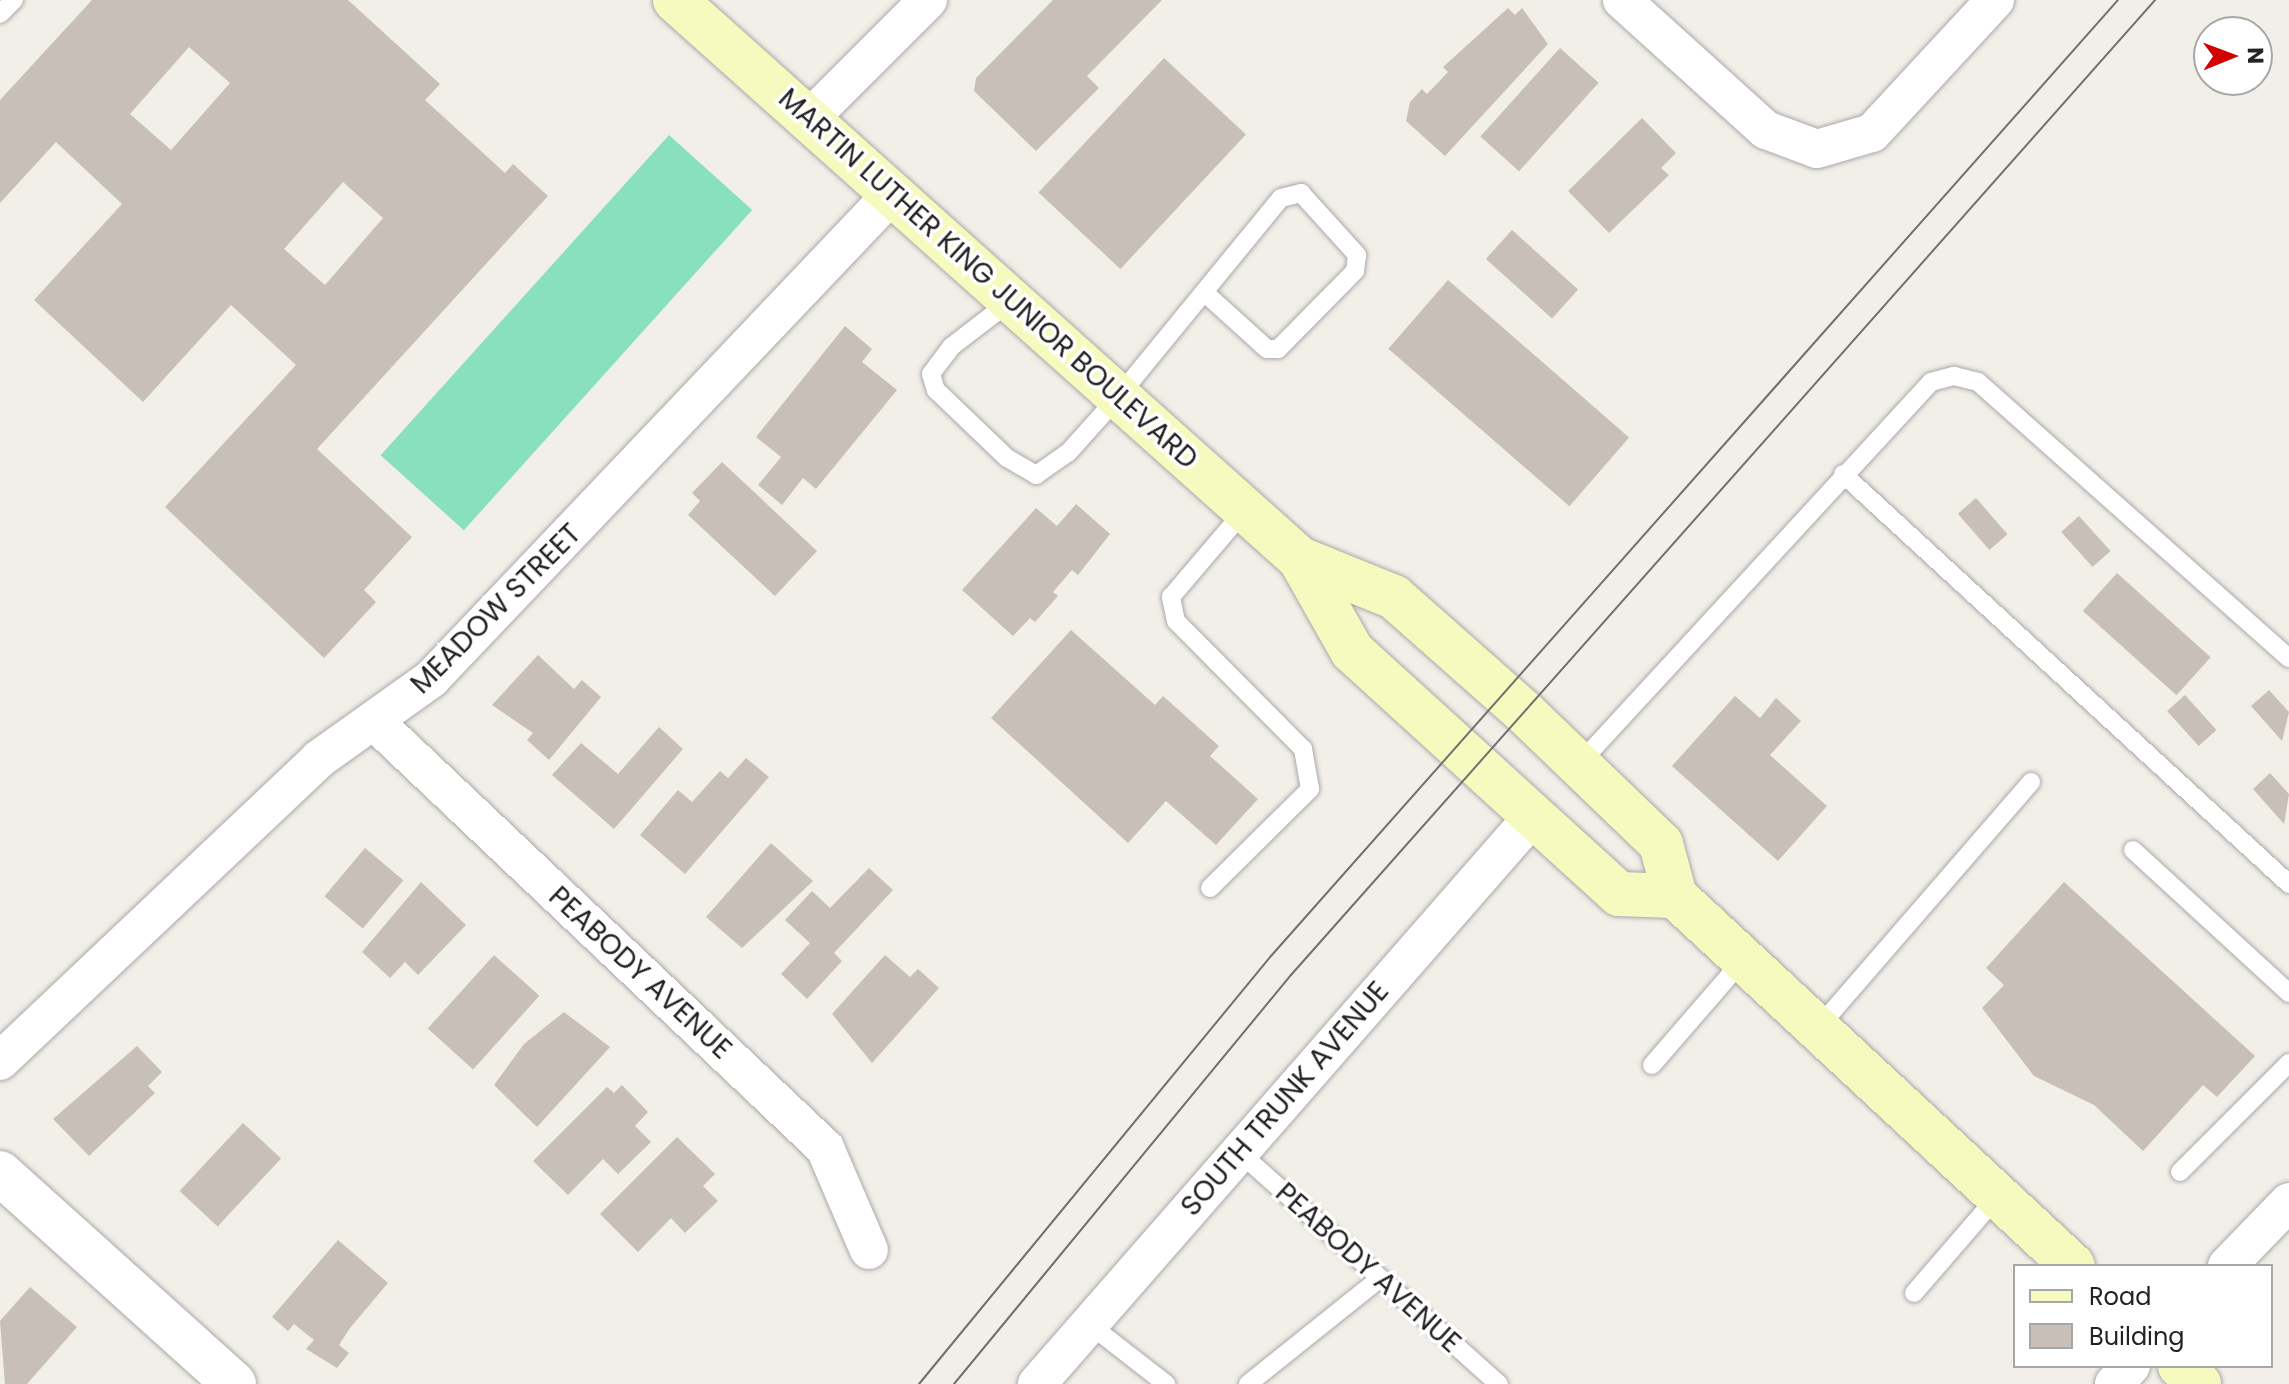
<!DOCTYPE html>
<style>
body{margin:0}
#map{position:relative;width:2289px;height:1384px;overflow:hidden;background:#f2efe9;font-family:Poppins,sans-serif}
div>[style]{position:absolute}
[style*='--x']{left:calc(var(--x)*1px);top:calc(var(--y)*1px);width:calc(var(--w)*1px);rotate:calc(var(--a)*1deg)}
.pitch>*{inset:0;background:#88e0be;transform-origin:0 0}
.building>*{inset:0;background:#c7bfb8;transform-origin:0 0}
.roads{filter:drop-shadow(0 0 2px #a9a9a9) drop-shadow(0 0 2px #a9a9a9)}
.service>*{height:18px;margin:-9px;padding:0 9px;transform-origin:9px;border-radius:9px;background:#fff}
.minor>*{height:38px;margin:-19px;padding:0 19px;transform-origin:19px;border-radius:19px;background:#fff}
.tertiary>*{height:44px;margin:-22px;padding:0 22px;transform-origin:22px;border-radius:22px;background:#fff}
.secondary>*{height:44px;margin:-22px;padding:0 22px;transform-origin:22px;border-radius:22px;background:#f7fabf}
.tram>*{height:2px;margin:-1px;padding:0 1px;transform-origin:1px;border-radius:1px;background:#707070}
span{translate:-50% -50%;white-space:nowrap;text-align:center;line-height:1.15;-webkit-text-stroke:7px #fff;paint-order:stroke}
.street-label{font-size:28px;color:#222}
.legend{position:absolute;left:2013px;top:1264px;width:260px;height:104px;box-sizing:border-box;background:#fff;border:2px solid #a7a7a7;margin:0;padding:10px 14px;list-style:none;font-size:24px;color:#222}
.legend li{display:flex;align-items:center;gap:16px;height:40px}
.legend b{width:40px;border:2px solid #a7a7a7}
.north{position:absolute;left:2193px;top:16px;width:80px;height:80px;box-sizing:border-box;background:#fff;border:2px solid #a7a7a7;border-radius:50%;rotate:89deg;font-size:22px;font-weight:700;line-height:32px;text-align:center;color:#222}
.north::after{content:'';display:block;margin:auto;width:28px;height:36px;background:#d40000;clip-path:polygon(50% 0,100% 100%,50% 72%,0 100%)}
</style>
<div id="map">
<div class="pitch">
<i style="left:669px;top:135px;width:112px;height:431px;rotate:42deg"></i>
</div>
<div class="building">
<i style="clip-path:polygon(evenodd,92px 0,348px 0,440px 84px,425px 100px,505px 173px,513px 164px,548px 196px,317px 449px,412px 537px,364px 590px,376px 602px,324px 658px,165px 507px,296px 365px,231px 305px,143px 402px,34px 300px,122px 204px,56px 142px,0 203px,0 100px,92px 0,189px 47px,230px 83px,171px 150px,130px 114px,189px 47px,92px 0,343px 182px,383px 218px,325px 285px,284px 249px,343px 182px)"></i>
<i style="clip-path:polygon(1053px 0,1162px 0,1087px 76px,1099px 88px,1036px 151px,974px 91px,976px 78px)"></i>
<i style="clip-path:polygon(1508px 8px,1515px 15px,1522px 8px,1548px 44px,1445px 156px,1406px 121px,1410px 102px,1422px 89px,1427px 94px,1448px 72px,1443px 67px)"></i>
<i style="left:1560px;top:48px;width:52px;height:119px;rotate:42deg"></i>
<i style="left:1164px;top:58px;width:112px;height:184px;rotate:43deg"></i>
<i style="clip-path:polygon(1642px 118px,1676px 153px,1661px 168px,1669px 175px,1609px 233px,1568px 191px)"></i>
<i style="left:1512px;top:230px;width:89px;height:39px;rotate:42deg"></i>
<i style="left:1448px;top:280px;width:240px;height:91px;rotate:41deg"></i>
<i style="clip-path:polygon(845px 326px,872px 349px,862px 362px,897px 390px,816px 489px,803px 478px,782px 505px,758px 485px,781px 457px,756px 437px)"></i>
<i style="clip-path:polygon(722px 462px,817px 551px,775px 596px,688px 515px,700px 501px,692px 493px)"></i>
<i style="left:1976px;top:498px;width:48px;height:24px;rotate:49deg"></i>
<i style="clip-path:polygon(1076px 504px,1110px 534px,1078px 575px,1072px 570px,1053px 592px,1058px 596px,1035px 622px,1030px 618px,1013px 636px,962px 590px,1036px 508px,1057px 526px)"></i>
<i style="left:2079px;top:516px;width:47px;height:24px;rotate:48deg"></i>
<i style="left:2117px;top:573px;width:126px;height:51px;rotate:42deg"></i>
<i style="clip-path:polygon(1071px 630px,1155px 705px,1163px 696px,1219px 746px,1210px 756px,1258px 799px,1216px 845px,1166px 801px,1128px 843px,991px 718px)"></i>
<i style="clip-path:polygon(538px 655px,574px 689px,582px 680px,601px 697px,549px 760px,527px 740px,533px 733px,492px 705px)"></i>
<i style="clip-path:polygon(2269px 690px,2289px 712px,2282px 741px,2251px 706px)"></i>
<i style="left:2185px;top:695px;width:47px;height:24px;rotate:48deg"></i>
<i style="clip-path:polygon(1735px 696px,1760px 718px,1776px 698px,1801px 721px,1770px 755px,1827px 806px,1778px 861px,1672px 766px)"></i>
<i style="clip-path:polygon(659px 727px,683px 749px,614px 829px,552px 775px,581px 743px,618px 774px)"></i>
<i style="clip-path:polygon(746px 758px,769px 777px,685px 874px,640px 835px,678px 790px,692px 802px,720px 771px,728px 778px)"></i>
<i style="clip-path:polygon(2270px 773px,2289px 794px,2284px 824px,2253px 789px)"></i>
<i style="clip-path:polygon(771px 843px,813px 881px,742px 948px,706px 917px)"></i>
<i style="left:365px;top:848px;width:50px;height:63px;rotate:40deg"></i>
<i style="clip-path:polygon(869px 868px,893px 890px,834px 953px,842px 961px,807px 999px,781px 974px,810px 943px,785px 920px,812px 891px,830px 908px)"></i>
<i style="clip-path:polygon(421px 882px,466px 925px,418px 975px,405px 962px,390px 978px,362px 952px)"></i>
<i style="clip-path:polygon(2064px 882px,2255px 1056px,2217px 1097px,2203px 1085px,2143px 1151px,2094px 1105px,2034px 1076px,1982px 1008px,2004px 985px,1986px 968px)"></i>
<i style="left:494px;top:955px;width:61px;height:99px;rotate:42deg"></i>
<i style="clip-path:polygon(885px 955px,910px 977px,918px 969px,939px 988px,872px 1063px,832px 1014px)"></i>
<i style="clip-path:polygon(564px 1012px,610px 1047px,537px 1127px,494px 1085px,524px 1044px)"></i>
<i style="clip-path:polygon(137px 1046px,162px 1072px,148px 1086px,155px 1093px,89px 1156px,53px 1119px)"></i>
<i style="clip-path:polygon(622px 1085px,648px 1112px,635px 1126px,651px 1142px,618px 1174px,603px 1159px,568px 1195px,533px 1161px,607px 1087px,614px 1093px)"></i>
<i style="left:243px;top:1123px;width:52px;height:93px;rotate:43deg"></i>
<i style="clip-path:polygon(677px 1137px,715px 1174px,703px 1186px,718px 1201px,685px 1233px,671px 1218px,638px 1252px,600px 1214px)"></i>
<i style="clip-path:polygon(338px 1240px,388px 1283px,350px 1328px,339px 1345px,349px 1353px,337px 1368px,306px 1349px,314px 1340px,294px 1324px,288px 1331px,272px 1317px)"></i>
<i style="clip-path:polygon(30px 1287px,77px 1327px,27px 1384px,5px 1384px,0 1321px)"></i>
</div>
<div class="roads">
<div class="service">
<i style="--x:0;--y:14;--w:20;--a:-45"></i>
<i style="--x:1012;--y:300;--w:76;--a:142.5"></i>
<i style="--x:952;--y:346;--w:35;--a:127"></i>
<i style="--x:931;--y:374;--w:17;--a:73"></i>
<i style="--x:936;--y:390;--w:98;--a:43.8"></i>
<i style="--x:1007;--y:458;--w:34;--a:30"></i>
<i style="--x:1036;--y:475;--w:39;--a:-35"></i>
<i style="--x:1068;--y:453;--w:75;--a:-48.2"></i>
<i style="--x:1118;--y:397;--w:257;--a:-50.7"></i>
<i style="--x:1281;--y:198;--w:21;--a:-14"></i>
<i style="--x:1301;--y:193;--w:84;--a:47.9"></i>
<i style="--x:1357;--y:255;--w:16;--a:97"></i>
<i style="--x:1355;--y:271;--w:110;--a:134.6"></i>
<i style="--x:1278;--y:349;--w:11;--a:180"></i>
<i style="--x:1267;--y:349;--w:85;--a:-137.9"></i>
<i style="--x:1843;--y:474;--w:606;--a:42.59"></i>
<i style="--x:1579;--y:764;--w:519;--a:-47.34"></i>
<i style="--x:1931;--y:382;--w:24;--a:-15"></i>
<i style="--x:1954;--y:376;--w:25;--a:14"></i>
<i style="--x:1978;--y:382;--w:416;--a:41.6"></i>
<i style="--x:2133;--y:850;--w:212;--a:42.5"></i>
<i style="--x:1210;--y:888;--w:141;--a:-44.7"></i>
<i style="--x:1310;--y:789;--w:41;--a:-99.9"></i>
<i style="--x:1303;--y:749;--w:180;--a:-134.8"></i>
<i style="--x:1176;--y:621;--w:25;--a:-102"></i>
<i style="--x:1171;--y:597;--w:114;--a:-49.6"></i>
<i style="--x:1817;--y:1029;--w:327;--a:-49.1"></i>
<i style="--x:1652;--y:1065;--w:139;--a:-49.1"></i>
<i style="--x:1238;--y:1151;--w:350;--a:41.8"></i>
<i style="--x:2180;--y:1172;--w:154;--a:-45"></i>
<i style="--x:1914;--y:1293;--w:127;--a:-49.2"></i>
<i style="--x:1089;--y:1324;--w:98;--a:37.9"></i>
<i style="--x:1248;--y:1384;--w:168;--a:-38.7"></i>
</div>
<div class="minor">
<i style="--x:1622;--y:0;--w:194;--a:42.1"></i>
<i style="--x:1766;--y:130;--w:54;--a:20.4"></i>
<i style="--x:1817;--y:149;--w:57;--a:-16.2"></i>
<i style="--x:1872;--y:133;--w:181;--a:-47.2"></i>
<i style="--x:810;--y:118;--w:167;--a:-45"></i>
<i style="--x:375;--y:722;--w:620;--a:43.43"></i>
<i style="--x:825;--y:1148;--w:111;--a:66.7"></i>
<i style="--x:0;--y:1061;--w:439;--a:-43.4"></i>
<i style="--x:319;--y:759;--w:138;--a:-35.5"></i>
<i style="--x:431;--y:679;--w:672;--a:-46.45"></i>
<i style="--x:2227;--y:1266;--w:89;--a:-45.9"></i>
<i style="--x:1037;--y:1384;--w:755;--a:-48.86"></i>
<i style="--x:2114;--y:1384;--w:25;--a:-47"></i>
</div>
<div class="tertiary">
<i style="--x:0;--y:1173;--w:315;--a:42"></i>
</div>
<div class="secondary">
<i style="--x:675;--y:0;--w:839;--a:41.81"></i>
<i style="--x:1300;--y:559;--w:106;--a:60.5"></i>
<i style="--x:1352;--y:651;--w:361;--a:42.3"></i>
<i style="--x:1619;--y:894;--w:56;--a:2"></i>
<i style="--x:1300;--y:559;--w:101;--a:22"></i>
<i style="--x:1394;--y:597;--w:174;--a:41.5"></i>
<i style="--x:1524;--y:712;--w:190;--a:43.9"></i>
<i style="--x:1661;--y:844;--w:54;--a:74.9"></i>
<i style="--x:1675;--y:896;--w:543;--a:42.91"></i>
<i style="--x:2180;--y:1366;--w:26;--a:43"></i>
</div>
</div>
<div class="tram">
<i style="--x:919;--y:1384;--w:554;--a:-50.57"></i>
<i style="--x:1271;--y:956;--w:1277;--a:-48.46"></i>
<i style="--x:954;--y:1384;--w:530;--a:-50.51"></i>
<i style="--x:1291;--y:975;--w:1303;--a:-48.45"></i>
</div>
<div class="street-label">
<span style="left:988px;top:279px;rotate:42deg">MARTIN LUTHER KING JUNIOR BOULEVARD</span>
<span style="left:496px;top:609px;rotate:-45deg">MEADOW STREET</span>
<span style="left:640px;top:973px;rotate:43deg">PEABODY AVENUE</span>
<span style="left:1285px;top:1099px;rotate:-49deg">SOUTH TRUNK AVENUE</span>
<span style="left:1368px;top:1268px;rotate:42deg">PEABODY AVENUE</span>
</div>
<ul class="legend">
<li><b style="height:10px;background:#f7fabf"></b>Road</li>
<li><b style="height:22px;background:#c7bfb8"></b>Building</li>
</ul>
<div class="north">N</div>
</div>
